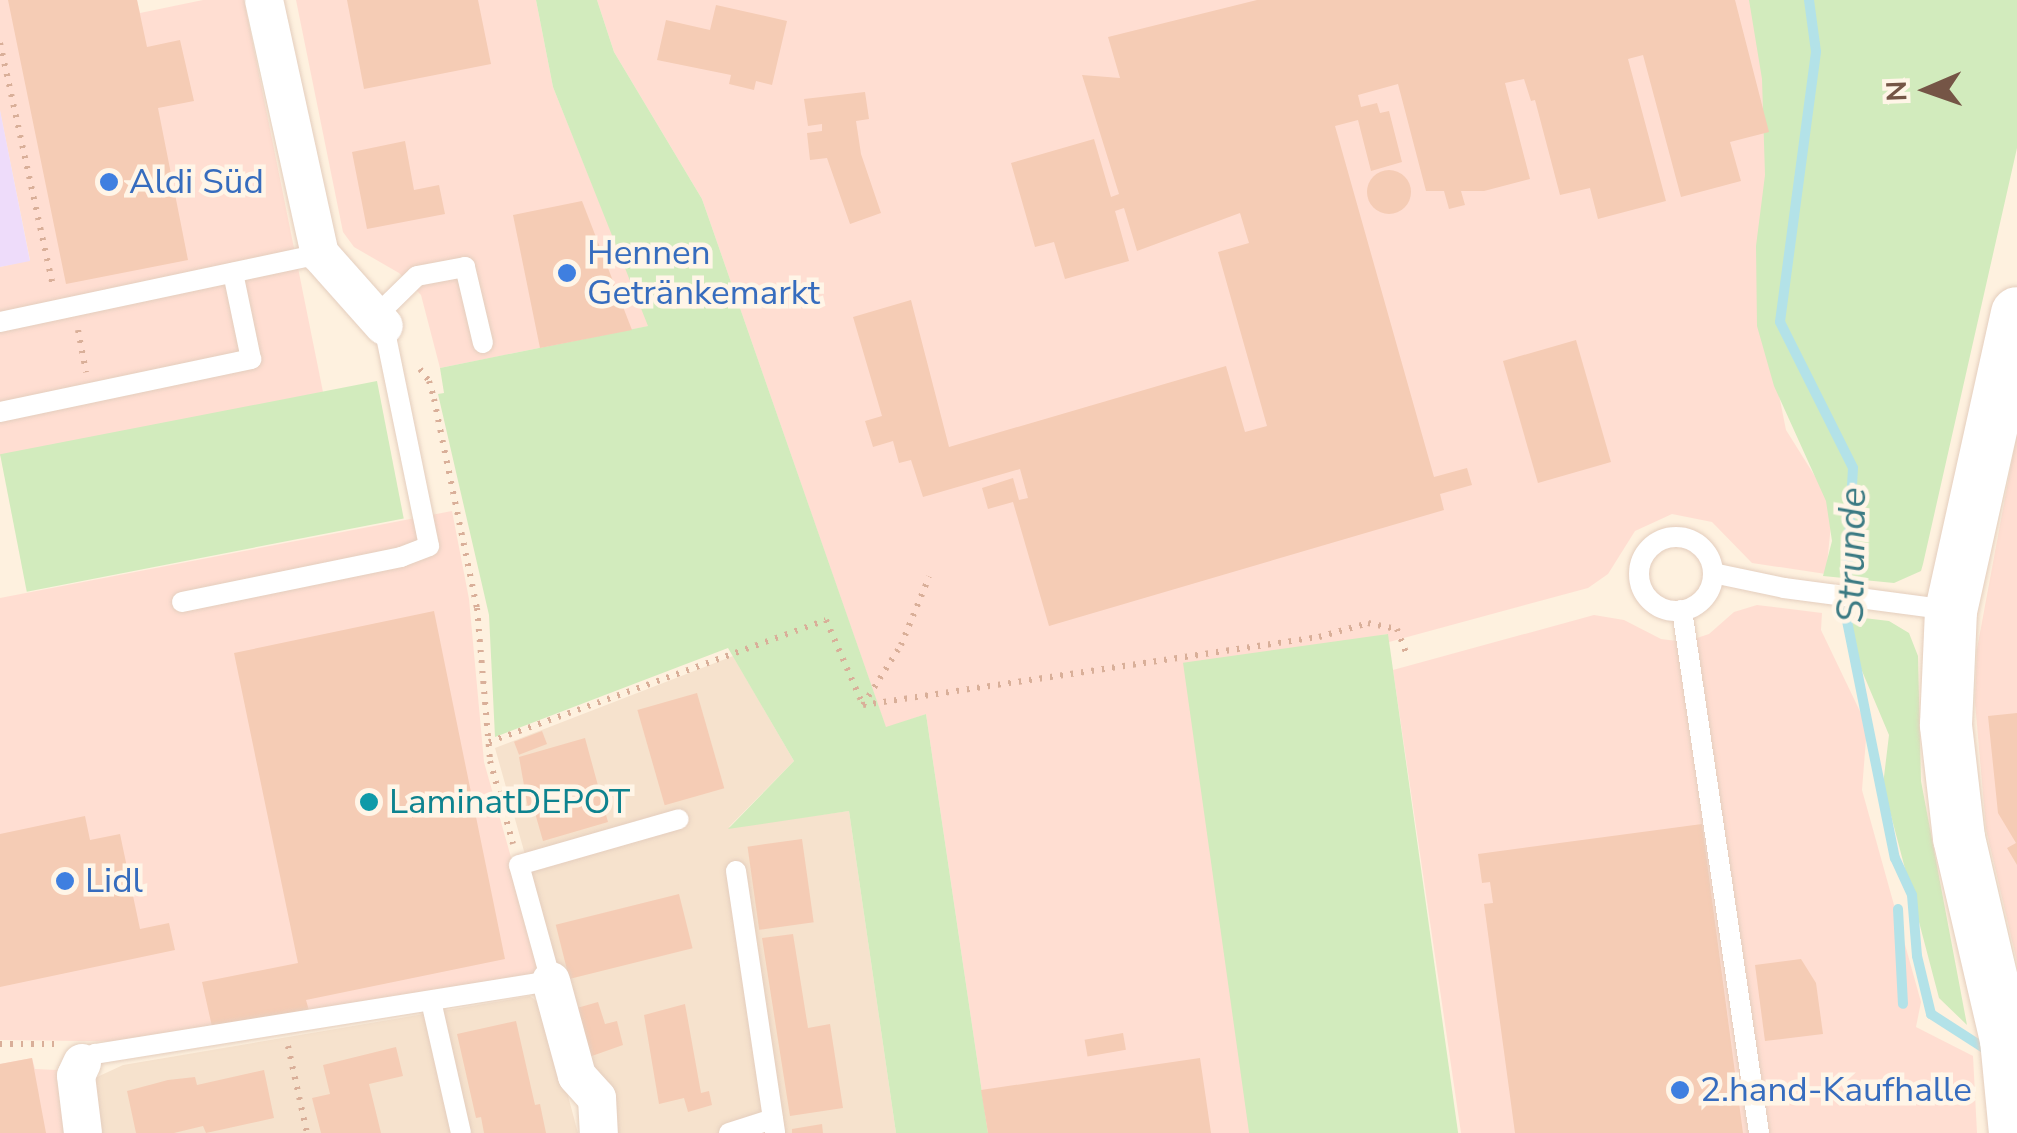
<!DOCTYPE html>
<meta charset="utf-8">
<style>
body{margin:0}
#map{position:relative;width:2017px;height:1133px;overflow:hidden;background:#fef1df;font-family:"Nunito Sans",sans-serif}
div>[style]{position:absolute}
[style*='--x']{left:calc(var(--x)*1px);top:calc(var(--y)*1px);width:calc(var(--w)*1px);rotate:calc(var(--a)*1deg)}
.residential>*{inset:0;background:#f6e2cd}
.commercial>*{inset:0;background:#ffded2}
.education>*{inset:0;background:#eedcfa}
.green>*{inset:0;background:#d2ebbd;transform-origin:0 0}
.stream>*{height:10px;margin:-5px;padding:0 5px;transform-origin:5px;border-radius:5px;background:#b3e2e8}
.building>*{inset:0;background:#f5ccb5;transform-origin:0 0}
.round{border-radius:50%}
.path>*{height:6px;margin-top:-3px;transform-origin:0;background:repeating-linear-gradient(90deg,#d9af99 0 2.5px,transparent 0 10.5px)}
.roads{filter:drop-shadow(0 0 2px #e4cebe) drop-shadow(0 0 2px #e4cebe)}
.lane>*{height:20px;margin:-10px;padding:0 10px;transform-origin:10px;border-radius:10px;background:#fff}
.lane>.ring{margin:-10px;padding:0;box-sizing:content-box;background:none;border:20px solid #fff;border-radius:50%}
.street>*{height:38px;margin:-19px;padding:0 19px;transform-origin:19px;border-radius:19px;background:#fff}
.secondary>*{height:52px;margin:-26px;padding:0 26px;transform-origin:26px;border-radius:26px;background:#fff}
.dots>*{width:28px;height:28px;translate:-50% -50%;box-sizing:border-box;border:5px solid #fff5e7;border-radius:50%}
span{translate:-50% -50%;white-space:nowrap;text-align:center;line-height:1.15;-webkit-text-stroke:9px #fff5e7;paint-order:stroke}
.shop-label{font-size:35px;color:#366cbe}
.left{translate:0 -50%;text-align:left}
.culture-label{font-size:35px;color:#0d838f}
.water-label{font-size:38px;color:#3b7a83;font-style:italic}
.north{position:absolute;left:1877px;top:40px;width:100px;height:100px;-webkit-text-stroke:8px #fff5e7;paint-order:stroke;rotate:268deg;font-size:28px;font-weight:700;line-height:40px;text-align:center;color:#755546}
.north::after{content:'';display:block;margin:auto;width:35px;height:45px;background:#755546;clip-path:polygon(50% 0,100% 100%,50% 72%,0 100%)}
</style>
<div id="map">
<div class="residential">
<i style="clip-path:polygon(733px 656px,794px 761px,729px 827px,849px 811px,896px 1133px,612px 1133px,573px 1025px,495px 748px)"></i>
<i style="clip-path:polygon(530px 996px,544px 1007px,578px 1133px,93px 1133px,95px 1078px,123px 1065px)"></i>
</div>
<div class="commercial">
<i style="clip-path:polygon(0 0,137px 0,140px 13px,203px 0,244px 0,323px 392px,0 456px,0 267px,30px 260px,0 111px)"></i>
<i style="clip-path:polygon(296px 0,536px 0,553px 87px,649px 326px,440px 368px,421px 295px,399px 273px,354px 247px,343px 232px)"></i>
<i style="clip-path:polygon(597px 0,1767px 0,1770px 350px,1786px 430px,1833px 505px,1826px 574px,1752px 563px,1712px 522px,1672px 514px,1635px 531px,1608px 574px,1588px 588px,1389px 642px,1387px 634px,1186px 676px,1252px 1133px,988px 1133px,926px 714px,886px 728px,702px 199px,614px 52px)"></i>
<i style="clip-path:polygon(2017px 433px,2017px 962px,1986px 829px,1975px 702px,1977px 649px)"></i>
<i style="clip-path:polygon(452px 511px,469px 599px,484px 762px,544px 974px,161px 1042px,0 1040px,0 598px)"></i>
<i style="clip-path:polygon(1757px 605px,1822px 613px,1821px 630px,1867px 726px,1862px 790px,1921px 1002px,1916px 1027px,1973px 1056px,1977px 1133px,1461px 1133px,1393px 670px,1594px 615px,1624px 620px,1661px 639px,1685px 642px,1709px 634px,1734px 612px)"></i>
<i style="clip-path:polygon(32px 1058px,35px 1069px,57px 1070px,69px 1133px,0 1133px,0 1064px)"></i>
</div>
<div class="education">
<i style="clip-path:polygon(0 110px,30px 261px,0 267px)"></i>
</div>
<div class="green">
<i style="clip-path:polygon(536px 0,597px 0,614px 52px,702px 199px,886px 727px,926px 714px,988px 1133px,896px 1133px,849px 811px,728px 829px,794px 761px,728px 648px,495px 737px,489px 615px,438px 394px,444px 393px,440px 368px,648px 326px,553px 87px)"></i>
<i style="clip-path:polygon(1749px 0,2017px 0,2017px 148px,1923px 564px,1921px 571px,1894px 583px,1823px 576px,1832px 541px,1826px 501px,1774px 386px,1757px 326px,1756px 246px,1765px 175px,1762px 79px)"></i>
<i style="left:377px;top:381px;width:140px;height:384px;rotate:79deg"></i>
<i style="clip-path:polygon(1847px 616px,1889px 621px,1909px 633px,1918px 656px,1921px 781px,1967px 1025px,1939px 998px,1883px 785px,1889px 735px,1846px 633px)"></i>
<i style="left:1388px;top:634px;width:504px;height:207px;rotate:82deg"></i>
</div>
<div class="stream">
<i style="--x:1809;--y:0;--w:52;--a:82.3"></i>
<i style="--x:1816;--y:52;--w:272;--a:97.6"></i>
<i style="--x:1780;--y:322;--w:163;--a:63.4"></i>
<i style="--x:1853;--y:468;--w:143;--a:93.2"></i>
<i style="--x:1845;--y:611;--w:252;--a:78.6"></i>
<i style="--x:1895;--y:858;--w:41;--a:65.3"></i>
<i style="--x:1912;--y:895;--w:61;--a:85.3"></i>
<i style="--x:1917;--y:956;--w:60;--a:76.4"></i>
<i style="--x:1931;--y:1014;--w:70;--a:32.8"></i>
<i style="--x:1898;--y:909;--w:95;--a:87"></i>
</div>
<div class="building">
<i style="clip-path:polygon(8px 0,137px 0,147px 47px,180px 40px,194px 101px,158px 108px,188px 260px,66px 284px)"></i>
<i style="clip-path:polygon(347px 0,478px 0,491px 64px,364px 89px)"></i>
<i style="clip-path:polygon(1257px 0,1735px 0,1769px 132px,1730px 142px,1741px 181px,1681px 197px,1643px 55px,1628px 59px,1666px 201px,1598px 219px,1590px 188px,1560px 195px,1535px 100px,1531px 101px,1524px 79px,1505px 83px,1530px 179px,1484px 191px,1461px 191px,1465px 205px,1449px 209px,1444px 191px,1426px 191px,1398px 84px,1358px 95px,1361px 107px,1377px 103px,1380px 113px,1389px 111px,1402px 162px,1371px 171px,1358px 120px,1335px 126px,1434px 477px,1467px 468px,1472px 485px,1440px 494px,1444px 510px,1049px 626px,1013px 502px,988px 509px,982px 488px,1013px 478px,1019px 500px,1028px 498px,1020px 469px,923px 497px,911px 460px,899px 463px,893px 441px,873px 447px,865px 421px,882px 416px,853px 317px,911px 300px,949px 447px,1226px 366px,1245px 432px,1267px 426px,1218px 252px,1249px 243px,1240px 213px,1137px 251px,1124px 208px,1115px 211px,1129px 261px,1065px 279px,1054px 242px,1035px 247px,1011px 163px,1094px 139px,1111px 197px,1119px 194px,1082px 75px,1120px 78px,1108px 37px)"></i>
<i style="clip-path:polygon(716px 5px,787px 21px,772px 85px,756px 81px,754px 90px,729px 84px,731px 75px,657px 60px,666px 20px,710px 30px)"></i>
<i style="clip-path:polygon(865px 92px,869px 119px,856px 121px,861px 154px,881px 213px,850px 224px,827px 158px,810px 160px,807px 133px,822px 131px,822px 124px,808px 126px,804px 99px)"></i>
<i style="clip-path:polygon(405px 141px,414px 190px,439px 185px,445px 214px,367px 229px,352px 152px)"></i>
<i class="round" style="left:1367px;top:170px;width:44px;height:44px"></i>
<i style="clip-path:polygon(582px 201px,632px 330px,540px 348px,513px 215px)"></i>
<i style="left:1576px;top:340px;width:127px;height:76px;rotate:74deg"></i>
<i style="clip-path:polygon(434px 611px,505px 959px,306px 1000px,310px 1014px,213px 1031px,202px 982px,298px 963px,234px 653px)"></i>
<i style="left:697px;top:693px;width:99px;height:62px;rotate:74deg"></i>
<i style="clip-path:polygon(2017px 713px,2017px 865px,2007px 848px,2016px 843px,1998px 813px,1988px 716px)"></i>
<i style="left:542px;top:731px;width:14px;height:30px;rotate:69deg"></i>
<i style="clip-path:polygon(585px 738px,608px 822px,543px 841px,533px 806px,528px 808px,519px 757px)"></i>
<i style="clip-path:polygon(85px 816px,90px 840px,120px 834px,140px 929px,169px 923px,175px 950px,0 987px,0 834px)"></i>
<i style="clip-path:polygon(1702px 824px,1743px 1133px,1515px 1133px,1484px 904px,1493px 903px,1490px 882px,1482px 883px,1478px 854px)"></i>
<i style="left:802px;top:839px;width:84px;height:55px;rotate:82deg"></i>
<i style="left:679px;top:894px;width:56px;height:127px;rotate:76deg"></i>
<i style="clip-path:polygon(793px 934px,808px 1028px,830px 1024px,843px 1108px,790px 1116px,762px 938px)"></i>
<i style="clip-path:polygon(1801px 959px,1816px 983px,1823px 1034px,1765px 1041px,1755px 965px)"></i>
<i style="clip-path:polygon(598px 1002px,605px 1024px,617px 1021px,623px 1045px,589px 1057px,570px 1010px)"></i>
<i style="clip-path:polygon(685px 1004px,701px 1093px,709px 1091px,712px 1105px,688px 1112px,684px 1098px,659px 1104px,644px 1015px)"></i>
<i style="clip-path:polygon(516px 1021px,535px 1105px,540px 1104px,546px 1133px,484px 1133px,481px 1117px,476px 1118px,457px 1034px)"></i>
<i style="left:1123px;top:1033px;width:17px;height:39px;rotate:80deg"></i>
<i style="clip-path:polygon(396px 1047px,403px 1076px,369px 1084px,381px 1133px,321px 1133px,312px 1098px,330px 1094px,323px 1065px)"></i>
<i style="clip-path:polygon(32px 1058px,46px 1133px,0 1133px,0 1064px)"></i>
<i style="clip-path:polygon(1200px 1058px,1211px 1133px,988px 1133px,981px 1090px)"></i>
<i style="clip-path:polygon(264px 1070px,274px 1118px,206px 1133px,203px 1126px,174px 1133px,136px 1133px,127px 1091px,168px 1080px,195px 1077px,197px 1085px)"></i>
<i style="clip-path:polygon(822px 1124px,823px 1133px,792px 1133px,792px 1129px)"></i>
</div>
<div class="path">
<i style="--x:0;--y:43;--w:249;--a:77.7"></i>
<i style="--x:78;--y:330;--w:43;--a:79.2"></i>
<i style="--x:420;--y:369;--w:15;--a:53"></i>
<i style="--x:429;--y:381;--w:19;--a:74"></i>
<i style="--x:434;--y:399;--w:213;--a:78.4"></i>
<i style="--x:477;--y:608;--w:154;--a:85.1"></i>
<i style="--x:490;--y:761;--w:86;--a:74.5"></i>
<i style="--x:863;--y:705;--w:71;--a:-57.7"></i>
<i style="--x:901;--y:645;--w:74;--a:-67.6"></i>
<i style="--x:489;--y:742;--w:358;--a:-19.9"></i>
<i style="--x:826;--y:620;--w:93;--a:66.5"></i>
<i style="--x:863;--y:705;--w:461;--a:-8.5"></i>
<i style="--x:1319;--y:637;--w:51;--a:-15.9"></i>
<i style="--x:1368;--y:623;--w:30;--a:12"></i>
<i style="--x:1397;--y:629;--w:26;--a:69"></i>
<i style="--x:0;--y:1044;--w:54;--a:0"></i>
<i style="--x:288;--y:1046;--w:89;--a:77.7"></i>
</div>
<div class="roads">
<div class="lane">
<i style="--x:376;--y:316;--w:57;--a:-44.3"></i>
<i style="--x:417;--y:276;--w:49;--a:-10.6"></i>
<i style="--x:465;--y:267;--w:78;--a:76.7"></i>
<i style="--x:0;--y:322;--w:327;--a:-12"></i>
<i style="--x:0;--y:412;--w:257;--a:-11.9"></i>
<i style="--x:251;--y:359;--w:88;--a:-101.8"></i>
<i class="ring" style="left:1639px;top:537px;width:54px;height:54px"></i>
<i style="--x:1713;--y:573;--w:73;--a:11.9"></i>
<i style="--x:1784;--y:588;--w:166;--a:7.6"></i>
<i style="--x:182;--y:602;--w:224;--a:-11.6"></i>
<i style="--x:401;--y:557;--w:30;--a:-21"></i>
<i style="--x:429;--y:546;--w:225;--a:-101.6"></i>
<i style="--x:1682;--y:610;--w:529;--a:81.62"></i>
<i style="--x:736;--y:871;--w:265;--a:81.5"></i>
<i style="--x:431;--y:1001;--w:135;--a:77.2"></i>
<i style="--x:82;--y:1063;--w:16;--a:-35"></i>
<i style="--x:95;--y:1054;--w:462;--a:-9.1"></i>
<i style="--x:551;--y:981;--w:120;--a:-105.4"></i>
<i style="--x:519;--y:865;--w:166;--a:-16"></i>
<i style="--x:729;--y:1133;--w:46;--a:-17.7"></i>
</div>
<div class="street">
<i style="--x:264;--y:0;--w:260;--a:77.6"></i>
<i style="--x:320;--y:254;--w:96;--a:48.4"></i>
<i style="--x:551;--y:981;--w:98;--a:74.7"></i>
<i style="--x:577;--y:1076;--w:30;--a:48"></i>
<i style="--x:597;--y:1098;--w:35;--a:87"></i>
<i style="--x:82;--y:1063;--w:14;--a:115"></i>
<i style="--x:76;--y:1076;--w:57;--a:83"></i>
</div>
<div class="secondary">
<i style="--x:2015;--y:1133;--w:93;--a:-95.5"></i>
<i style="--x:2006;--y:1040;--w:207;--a:-103.1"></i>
<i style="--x:1959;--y:838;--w:114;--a:-96.6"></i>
<i style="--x:1946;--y:725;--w:114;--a:-87.5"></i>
<i style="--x:1951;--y:611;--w:305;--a:-77.5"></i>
</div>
</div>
<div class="dots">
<i style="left:109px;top:182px;background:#3f7fe0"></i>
<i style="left:567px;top:273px;background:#3f7fe0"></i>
<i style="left:369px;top:802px;background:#0f9aa8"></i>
<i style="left:65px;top:881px;background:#3f7fe0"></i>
<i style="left:1680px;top:1090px;background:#3f7fe0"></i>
</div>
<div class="shop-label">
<span class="left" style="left:129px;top:182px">Aldi Süd</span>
<span class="left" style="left:587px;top:273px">Hennen<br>Getränkemarkt</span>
<span class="left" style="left:85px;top:881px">Lidl</span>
<span class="left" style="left:1700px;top:1090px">2.hand-Kaufhalle</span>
</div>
<div class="culture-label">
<span class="left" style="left:389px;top:802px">LaminatDEPOT</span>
</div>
<div class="water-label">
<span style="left:1852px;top:555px;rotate:-89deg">Strunde</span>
</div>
<div class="north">N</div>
</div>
